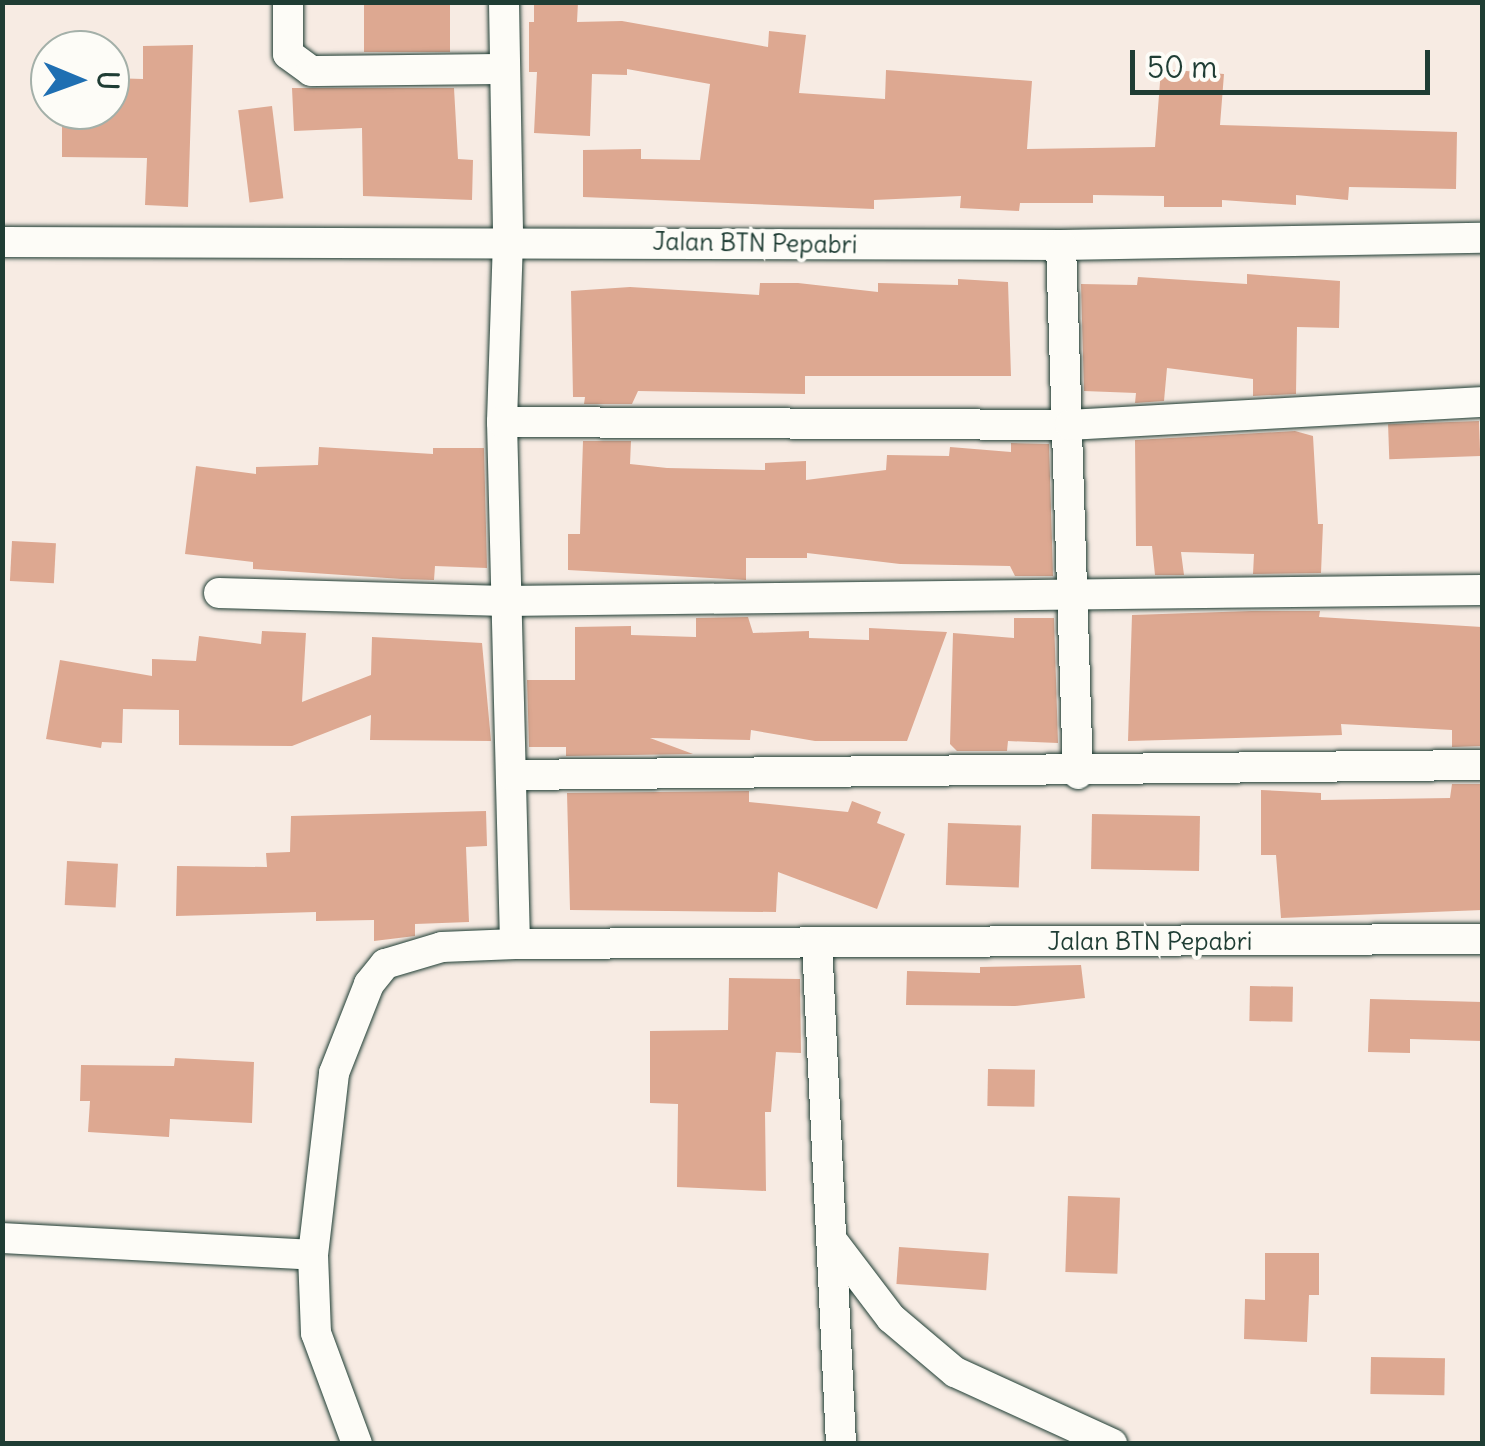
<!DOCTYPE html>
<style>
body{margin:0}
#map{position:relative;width:1485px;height:1446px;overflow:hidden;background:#f7ebe3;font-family:Delius,sans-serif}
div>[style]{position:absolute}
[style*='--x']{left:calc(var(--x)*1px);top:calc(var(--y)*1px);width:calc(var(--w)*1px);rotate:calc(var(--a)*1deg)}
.building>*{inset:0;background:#dda891;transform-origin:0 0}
.roads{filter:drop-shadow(0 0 2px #1f3d34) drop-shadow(0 0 2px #1f3d34)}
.minor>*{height:30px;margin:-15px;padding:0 15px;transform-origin:15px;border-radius:15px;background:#fdfcf7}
span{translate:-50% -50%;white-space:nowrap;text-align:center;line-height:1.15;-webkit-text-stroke:8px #fdfcf7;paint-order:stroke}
.street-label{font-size:25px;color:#1f3d34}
.frame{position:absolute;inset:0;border:5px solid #1f3d34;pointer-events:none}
.north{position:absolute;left:30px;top:30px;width:100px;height:100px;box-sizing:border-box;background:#fdfcf7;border:2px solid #a4b0a9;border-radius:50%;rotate:91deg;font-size:28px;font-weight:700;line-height:40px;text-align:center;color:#1f3d34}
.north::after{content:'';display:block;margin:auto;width:35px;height:45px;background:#1f6fb2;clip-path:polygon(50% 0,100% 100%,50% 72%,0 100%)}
.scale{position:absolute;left:1130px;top:50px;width:300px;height:45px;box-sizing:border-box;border:5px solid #1f3d34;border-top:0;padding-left:12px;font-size:30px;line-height:35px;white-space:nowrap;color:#1f3d34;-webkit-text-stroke:8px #fdfcf7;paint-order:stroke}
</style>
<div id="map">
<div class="building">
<i style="left:364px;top:2px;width:86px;height:50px"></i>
<i style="clip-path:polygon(534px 2px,578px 2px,577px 22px,622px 21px,768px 47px,769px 31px,806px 35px,799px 93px,885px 99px,886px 70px,1032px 81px,1027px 149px,1155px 147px,1161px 69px,1224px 74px,1220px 125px,1457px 132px,1456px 189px,1349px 187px,1348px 200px,1296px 195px,1296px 205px,1222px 200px,1222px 207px,1164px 207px,1164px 196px,1093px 195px,1093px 203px,1020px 203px,1019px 211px,960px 208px,961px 196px,874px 200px,874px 209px,583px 197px,583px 150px,641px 149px,641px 159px,700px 160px,710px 84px,627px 69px,627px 75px,592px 74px,590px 136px,534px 133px,537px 72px,529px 72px,529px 22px,534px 22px)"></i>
<i style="clip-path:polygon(193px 45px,188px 207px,145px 205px,147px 158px,62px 157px,62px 110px,110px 110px,110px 78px,143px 79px,143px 46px)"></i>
<i style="clip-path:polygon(292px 88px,454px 88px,458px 159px,473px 160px,472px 200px,363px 196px,362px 128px,294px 131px)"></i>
<i style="left:272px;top:106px;width:93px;height:34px;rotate:83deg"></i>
<i style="clip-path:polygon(1247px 274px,1340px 281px,1339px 328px,1297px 327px,1296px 394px,1253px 396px,1253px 379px,1167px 368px,1164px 401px,1135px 403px,1136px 393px,1084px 391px,1081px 284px,1137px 285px,1138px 277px,1247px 284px)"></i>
<i style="clip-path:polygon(958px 279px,1008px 282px,1011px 376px,805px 376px,805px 394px,638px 391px,632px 404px,584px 404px,585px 397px,573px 397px,571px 291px,630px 287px,759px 295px,760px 283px,798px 283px,878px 292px,878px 283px,958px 285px)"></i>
<i style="left:1479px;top:421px;width:35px;height:91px;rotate:88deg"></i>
<i style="clip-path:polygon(1295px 431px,1313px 436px,1318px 524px,1323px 524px,1321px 573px,1253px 574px,1254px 554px,1181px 552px,1184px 575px,1155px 575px,1152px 546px,1136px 546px,1135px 440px)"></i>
<i style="clip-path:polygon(583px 441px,631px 441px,630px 464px,667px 468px,765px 470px,765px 463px,806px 461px,806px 480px,886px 470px,887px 455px,949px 456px,950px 447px,1011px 452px,1011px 443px,1049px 444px,1053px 576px,1015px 576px,1010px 566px,900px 564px,807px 553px,807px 558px,746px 558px,746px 580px,568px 570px,568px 534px,580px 534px)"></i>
<i style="clip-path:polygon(319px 447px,433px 454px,433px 448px,484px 448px,487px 568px,435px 566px,434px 580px,402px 579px,253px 569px,253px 562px,185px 554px,196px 466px,256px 474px,256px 467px,318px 465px)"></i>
<i style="left:12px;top:541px;width:44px;height:40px;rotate:3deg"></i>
<i style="clip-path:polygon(1252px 611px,1320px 611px,1319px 617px,1482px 627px,1482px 746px,1452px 747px,1452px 730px,1341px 724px,1342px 735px,1128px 741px,1132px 615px)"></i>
<i style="clip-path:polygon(748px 617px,753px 633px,809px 631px,809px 638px,869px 640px,869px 628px,947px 632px,907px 741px,815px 741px,751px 730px,750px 740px,650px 738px,693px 754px,566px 756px,566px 747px,529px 747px,527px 680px,575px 680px,575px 627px,631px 626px,631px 635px,696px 637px,696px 618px)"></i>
<i style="clip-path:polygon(1014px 618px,1054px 618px,1058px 743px,1008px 741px,1007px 751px,957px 751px,950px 744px,953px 633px,1014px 638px)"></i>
<i style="clip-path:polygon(262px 631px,306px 633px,302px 702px,371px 675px,372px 637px,482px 643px,491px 741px,370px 740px,371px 715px,292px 746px,179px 745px,179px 710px,123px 709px,122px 743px,102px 742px,101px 748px,46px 739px,60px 660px,152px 676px,152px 659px,196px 661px,199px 636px,261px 644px)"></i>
<i style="clip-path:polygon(1452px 784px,1482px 784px,1482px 910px,1281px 918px,1276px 855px,1261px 855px,1261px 790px,1321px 793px,1321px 800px,1450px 798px)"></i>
<i style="clip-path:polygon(749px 791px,749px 802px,848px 812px,852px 801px,881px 812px,877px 823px,905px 834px,877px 909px,778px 872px,776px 912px,570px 910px,567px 793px)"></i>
<i style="clip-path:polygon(486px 811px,487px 846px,466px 847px,469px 922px,415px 924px,415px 936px,374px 941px,374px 920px,316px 921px,316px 912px,176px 916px,177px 866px,267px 867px,266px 853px,290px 852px,291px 816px)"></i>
<i style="left:1092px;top:814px;width:108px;height:55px;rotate:1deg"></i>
<i style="left:948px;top:823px;width:73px;height:62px;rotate:2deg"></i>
<i style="left:67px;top:861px;width:51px;height:44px;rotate:3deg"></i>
<i style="clip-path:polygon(1081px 965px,1085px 998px,1015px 1006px,906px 1005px,907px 971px,980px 973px,980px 967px)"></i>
<i style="clip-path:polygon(729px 978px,800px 979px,801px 1053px,776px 1052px,771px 1112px,765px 1112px,766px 1191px,677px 1187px,678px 1104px,650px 1103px,650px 1031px,728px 1030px)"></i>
<i style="left:1250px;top:986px;width:43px;height:35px;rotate:1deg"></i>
<i style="clip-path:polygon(1370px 999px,1482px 1002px,1482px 1041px,1410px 1039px,1410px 1053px,1368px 1052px)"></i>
<i style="clip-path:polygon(175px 1058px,254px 1062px,252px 1123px,170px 1119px,169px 1137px,88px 1132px,90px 1101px,80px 1101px,81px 1065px,174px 1066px)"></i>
<i style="left:988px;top:1069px;width:47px;height:37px;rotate:1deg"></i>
<i style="left:1068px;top:1196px;width:52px;height:76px;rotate:2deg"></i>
<i style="left:899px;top:1247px;width:90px;height:37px;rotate:4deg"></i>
<i style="clip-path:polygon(1265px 1253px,1319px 1253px,1319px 1295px,1309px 1295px,1307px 1342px,1244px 1339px,1245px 1299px,1265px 1300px)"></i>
<i style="left:1371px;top:1357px;width:74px;height:37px;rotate:1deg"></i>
</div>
<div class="roads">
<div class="minor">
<i style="--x:288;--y:2;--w:52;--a:90"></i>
<i style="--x:288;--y:54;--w:29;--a:36"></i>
<i style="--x:311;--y:71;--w:194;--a:-0.6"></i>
<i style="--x:504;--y:2;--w:238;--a:89"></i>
<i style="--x:508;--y:240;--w:182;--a:91.9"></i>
<i style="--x:502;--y:422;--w:522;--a:88.57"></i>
<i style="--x:515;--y:944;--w:967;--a:-0.3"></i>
<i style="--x:2;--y:242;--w:1059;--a:0.16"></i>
<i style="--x:1061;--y:245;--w:421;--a:-1"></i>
<i style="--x:1061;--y:245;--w:529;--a:88.16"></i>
<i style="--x:502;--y:422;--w:568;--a:0.3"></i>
<i style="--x:1070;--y:425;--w:413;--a:-3.2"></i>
<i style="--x:219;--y:593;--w:286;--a:1.6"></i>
<i style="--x:505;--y:601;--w:977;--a:-0.65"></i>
<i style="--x:512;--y:775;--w:970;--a:-0.59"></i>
<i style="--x:817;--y:942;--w:503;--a:87.26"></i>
<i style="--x:2;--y:1238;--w:311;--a:3.1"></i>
<i style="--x:313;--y:1255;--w:78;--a:87.8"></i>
<i style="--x:316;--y:1333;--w:118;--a:69.7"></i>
<i style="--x:831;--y:1239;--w:99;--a:52.8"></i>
<i style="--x:891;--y:1318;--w:84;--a:40.2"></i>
<i style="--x:955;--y:1372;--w:173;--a:24.6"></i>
<i style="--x:313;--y:1255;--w:183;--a:-83.4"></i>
<i style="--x:334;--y:1073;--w:96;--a:-68.5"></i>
<i style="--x:369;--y:984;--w:26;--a:-51"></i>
<i style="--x:385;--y:964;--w:59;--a:-16.6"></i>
<i style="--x:442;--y:947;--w:73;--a:-2.4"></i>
</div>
</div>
<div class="street-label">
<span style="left:755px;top:243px;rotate:1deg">Jalan BTN Pepabri</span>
<span style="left:1150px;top:941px">Jalan BTN Pepabri</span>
</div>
<div class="frame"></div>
<div class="north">U</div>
<div class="scale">50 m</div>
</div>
